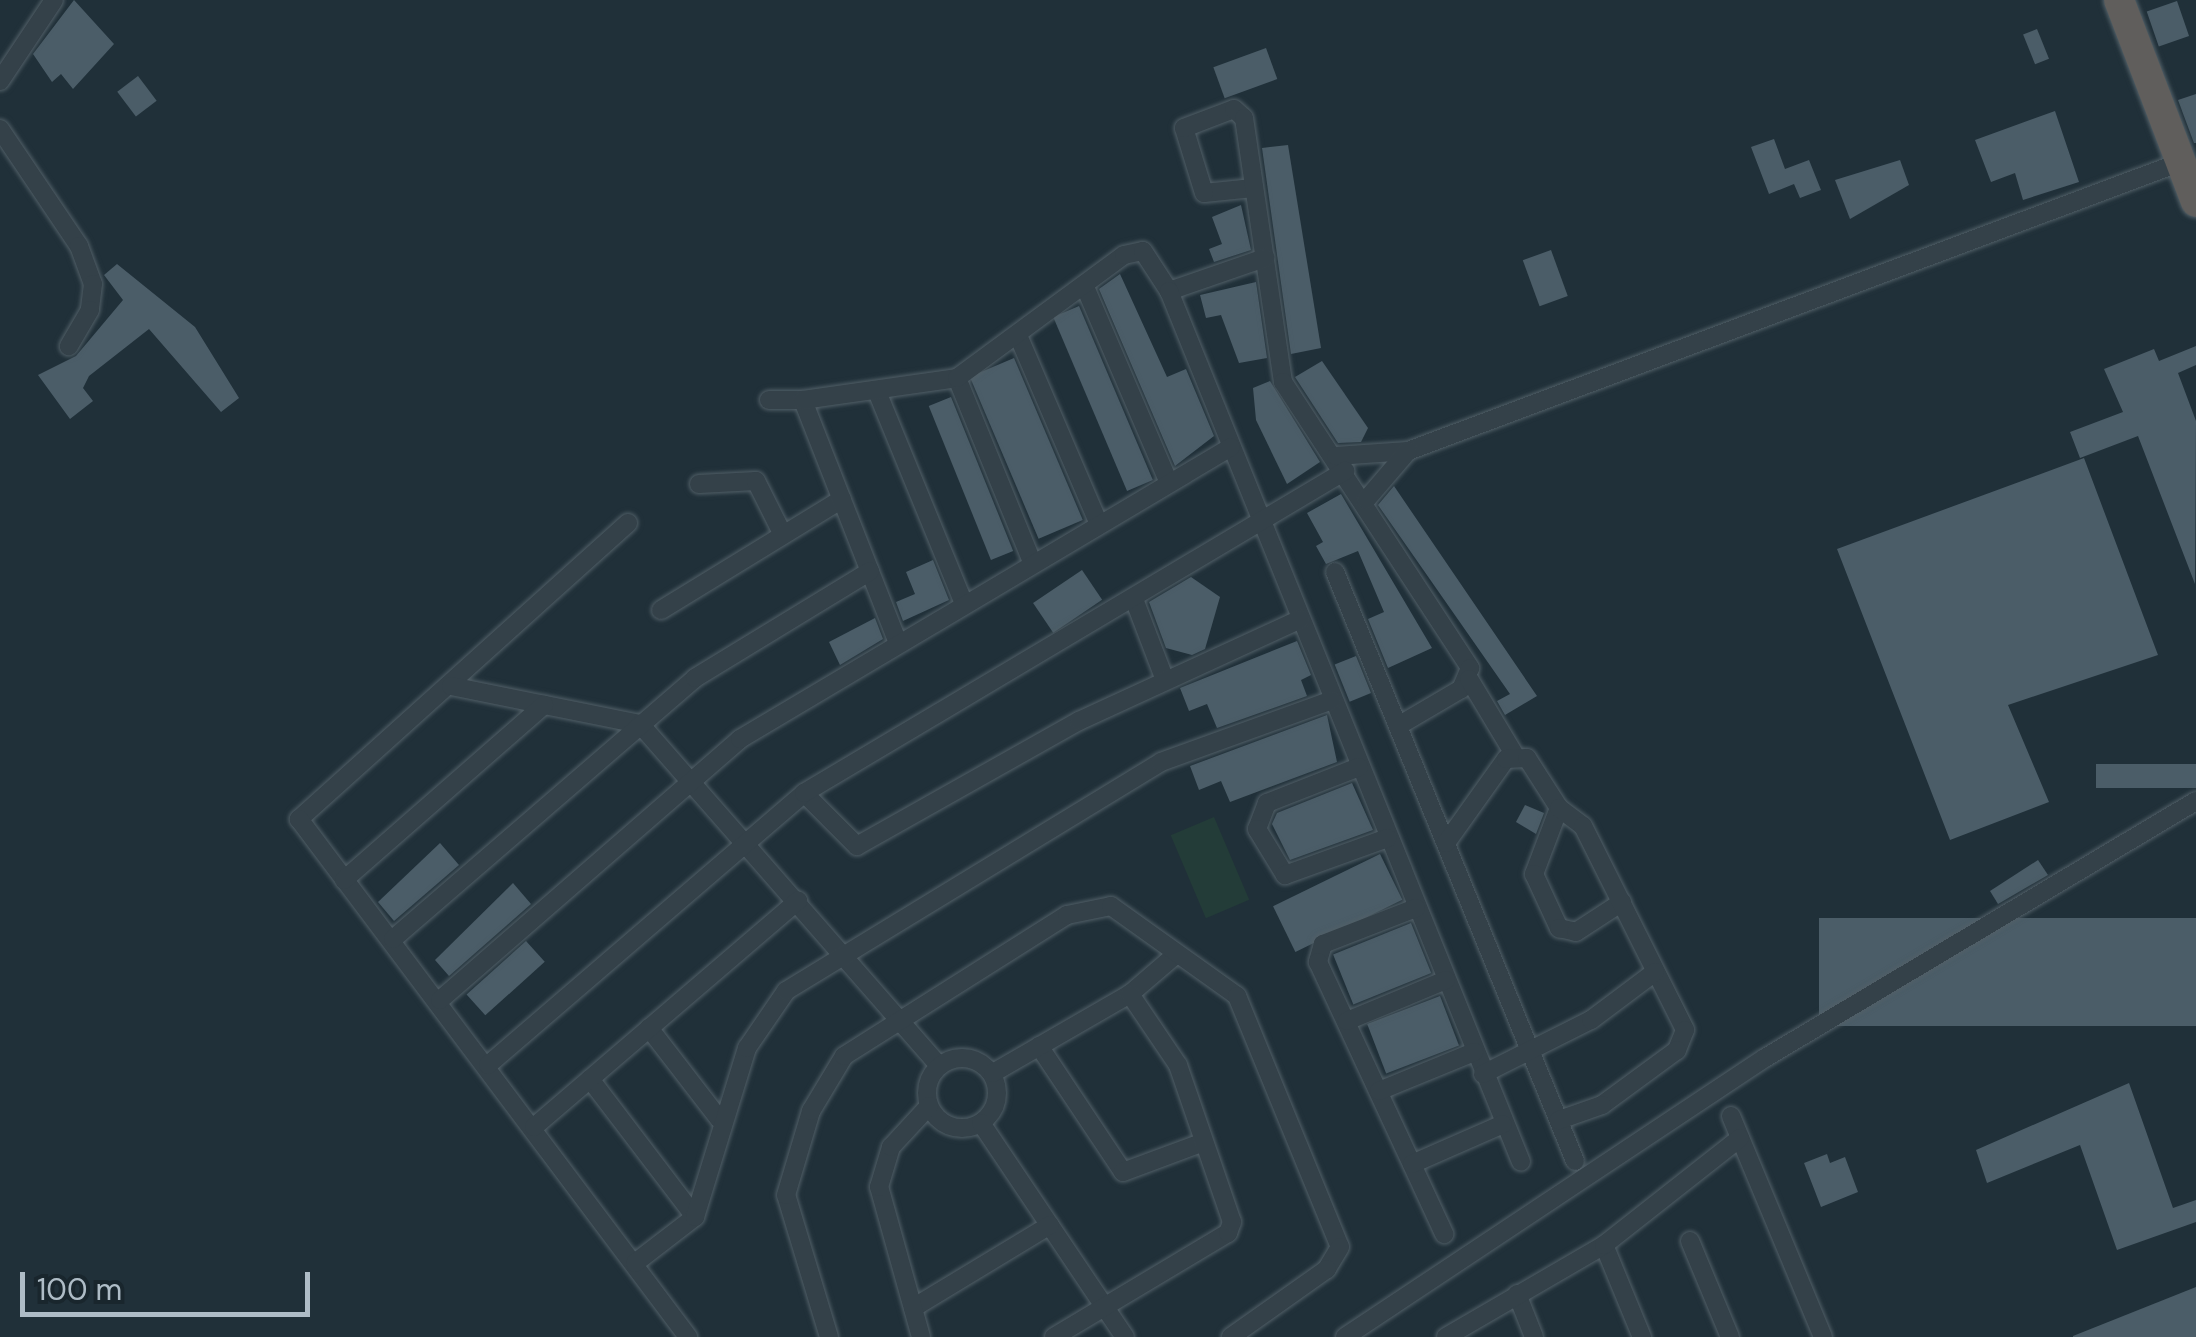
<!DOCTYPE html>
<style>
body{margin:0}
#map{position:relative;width:2196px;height:1337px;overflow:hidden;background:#203039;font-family:"DM Sans",sans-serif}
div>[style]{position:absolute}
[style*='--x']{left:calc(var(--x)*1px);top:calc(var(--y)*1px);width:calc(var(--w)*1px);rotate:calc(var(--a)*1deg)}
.green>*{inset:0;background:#233c38;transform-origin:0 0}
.building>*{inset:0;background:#4b5d68;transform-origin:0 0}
.roads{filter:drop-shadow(0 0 2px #515f67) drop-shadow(0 0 2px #515f67)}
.minor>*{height:18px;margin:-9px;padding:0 9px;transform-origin:9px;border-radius:9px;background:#344149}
.minor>.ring{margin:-9px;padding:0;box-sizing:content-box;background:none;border:18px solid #344149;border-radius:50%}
.trunk>*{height:30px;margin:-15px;padding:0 15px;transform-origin:15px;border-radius:15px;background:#605e5c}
span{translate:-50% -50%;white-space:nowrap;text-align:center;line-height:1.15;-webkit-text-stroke:9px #19262d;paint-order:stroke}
.scale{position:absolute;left:20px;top:1272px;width:290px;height:45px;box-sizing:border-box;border:5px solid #aebcc6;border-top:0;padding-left:12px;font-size:30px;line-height:35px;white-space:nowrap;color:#aebcc6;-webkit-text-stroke:8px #19262d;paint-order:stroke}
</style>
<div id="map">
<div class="green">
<i style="left:1214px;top:817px;width:90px;height:47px;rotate:67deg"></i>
</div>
<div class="building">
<i style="clip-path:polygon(74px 0,114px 44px,73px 89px,61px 74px,52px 82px,33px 54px)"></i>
<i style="left:2177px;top:1px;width:37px;height:32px;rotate:71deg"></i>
<i style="left:2037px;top:29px;width:32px;height:15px;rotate:68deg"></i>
<i style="left:1266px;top:48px;width:33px;height:56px;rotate:70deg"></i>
<i style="left:138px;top:76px;width:31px;height:26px;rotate:53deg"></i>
<i style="clip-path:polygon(2196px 94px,2196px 143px,2194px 143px,2178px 100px)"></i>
<i style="clip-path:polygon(2055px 111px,2079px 182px,2023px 200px,2015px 173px,1991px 182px,1975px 140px)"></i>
<i style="clip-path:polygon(1774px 139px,1785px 169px,1809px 160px,1821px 190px,1800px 198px,1794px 184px,1769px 194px,1751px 147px)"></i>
<i style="clip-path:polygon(1288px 145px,1321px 348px,1291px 354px,1262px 148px)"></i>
<i style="clip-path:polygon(1900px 160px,1909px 185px,1850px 219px,1835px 180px)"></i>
<i style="clip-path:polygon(1241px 205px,1251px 250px,1214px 262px,1209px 249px,1222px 244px,1212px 217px)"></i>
<i style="left:1551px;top:250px;width:49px;height:30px;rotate:70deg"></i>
<i style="clip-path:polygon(117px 264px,195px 327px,239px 398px,221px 412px,149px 329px,89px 376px,83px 388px,93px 401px,70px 419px,38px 375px,76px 356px,123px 300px,104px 275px)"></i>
<i style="clip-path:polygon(1120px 274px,1167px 377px,1186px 369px,1214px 436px,1175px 466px,1099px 289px)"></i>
<i style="clip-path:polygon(1256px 282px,1267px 358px,1239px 363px,1221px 315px,1206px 318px,1200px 295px)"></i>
<i style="left:1079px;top:306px;width:189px;height:28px;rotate:67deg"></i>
<i style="clip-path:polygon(2196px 346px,2196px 365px,2178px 373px,2196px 421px,2195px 584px,2138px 436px,2080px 458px,2070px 432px,2123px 412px,2104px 369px,2154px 349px,2159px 361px)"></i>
<i style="left:1014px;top:358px;width:176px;height:48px;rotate:67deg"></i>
<i style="clip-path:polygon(1322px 361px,1368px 428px,1361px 442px,1338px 443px,1295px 377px)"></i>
<i style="clip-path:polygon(1270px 381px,1320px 462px,1287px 484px,1256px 420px,1253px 388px)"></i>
<i style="left:951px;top:397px;width:166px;height:24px;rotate:68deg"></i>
<i style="clip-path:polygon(2084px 458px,2158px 655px,2008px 705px,2049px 802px,1950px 840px,1837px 549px)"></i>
<i style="clip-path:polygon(1394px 486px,1537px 696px,1505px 715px,1497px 701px,1510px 694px,1378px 505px)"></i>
<i style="clip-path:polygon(1341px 494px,1432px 648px,1388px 668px,1368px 619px,1384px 612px,1358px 551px,1326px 564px,1316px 546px,1323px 542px,1307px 513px)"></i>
<i style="clip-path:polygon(933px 560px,949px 600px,903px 621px,896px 602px,915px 594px,906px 572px)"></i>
<i style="left:1082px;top:570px;width:36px;height:59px;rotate:56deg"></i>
<i style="clip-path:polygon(1191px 577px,1220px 597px,1205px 649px,1192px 655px,1166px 648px,1149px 602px)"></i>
<i style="clip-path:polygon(875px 618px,883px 639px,840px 665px,829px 642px)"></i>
<i style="clip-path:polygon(1297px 641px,1311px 675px,1301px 680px,1307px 696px,1217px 728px,1207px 704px,1189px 711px,1180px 688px)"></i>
<i style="left:1356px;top:656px;width:40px;height:23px;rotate:68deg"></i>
<i style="clip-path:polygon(1327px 715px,1337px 762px,1230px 802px,1221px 781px,1199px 790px,1190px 766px)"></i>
<i style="left:2196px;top:764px;width:24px;height:100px;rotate:90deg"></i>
<i style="clip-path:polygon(1352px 783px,1373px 830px,1290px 860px,1272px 824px,1277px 813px)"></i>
<i style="clip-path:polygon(1525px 805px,1544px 813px,1536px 834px,1516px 822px)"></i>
<i style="clip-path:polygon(440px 843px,459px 865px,394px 921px,378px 902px)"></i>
<i style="left:1380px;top:854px;width:51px;height:119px;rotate:64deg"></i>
<i style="clip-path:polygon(2038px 860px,2048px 875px,1998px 904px,1990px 891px)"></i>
<i style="clip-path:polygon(513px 883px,531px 904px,449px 976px,435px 960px)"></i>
<i style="left:2196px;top:918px;width:108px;height:377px;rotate:90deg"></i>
<i style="left:1411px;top:923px;width:54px;height:84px;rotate:68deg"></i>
<i style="left:526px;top:941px;width:28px;height:80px;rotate:48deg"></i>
<i style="left:1440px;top:996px;width:53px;height:78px;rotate:69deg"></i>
<i style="clip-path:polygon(2129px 1083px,2173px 1208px,2196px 1200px,2196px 1222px,2117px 1250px,2080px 1145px,1987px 1183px,1976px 1150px)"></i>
<i style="clip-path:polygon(1827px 1154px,1830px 1163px,1845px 1157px,1858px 1192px,1821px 1207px,1804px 1163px)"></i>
<i style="clip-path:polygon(2196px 1287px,2196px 1337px,2073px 1337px,2073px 1336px)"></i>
</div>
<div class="roads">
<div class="minor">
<i style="--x:0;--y:81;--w:97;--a:-56.3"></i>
<i style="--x:0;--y:129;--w:141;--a:56"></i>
<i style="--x:79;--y:246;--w:40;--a:69.8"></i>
<i style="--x:93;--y:284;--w:26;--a:97"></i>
<i style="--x:90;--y:310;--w:42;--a:120.3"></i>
<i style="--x:1253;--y:188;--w:49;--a:174.2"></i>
<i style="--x:1204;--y:193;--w:68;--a:-107.1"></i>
<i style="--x:1184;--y:128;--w:53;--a:-20.8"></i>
<i style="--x:1234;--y:109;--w:13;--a:42"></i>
<i style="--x:1244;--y:118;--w:267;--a:81.6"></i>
<i style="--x:1283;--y:382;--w:342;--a:56.8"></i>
<i style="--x:1470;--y:668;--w:23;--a:113"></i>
<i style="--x:1461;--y:689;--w:73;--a:149.6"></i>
<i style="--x:1085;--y:287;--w:213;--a:66.8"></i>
<i style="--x:1169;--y:291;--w:102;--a:-19"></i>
<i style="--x:1020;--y:340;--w:200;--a:66.8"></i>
<i style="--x:957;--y:378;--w:201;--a:67.8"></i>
<i style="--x:878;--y:394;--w:227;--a:67.7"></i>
<i style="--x:769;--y:400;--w:34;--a:0"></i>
<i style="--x:1336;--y:456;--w:72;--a:-4"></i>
<i style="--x:1408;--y:451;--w:825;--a:-20.5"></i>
<i style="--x:699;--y:484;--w:57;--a:-3"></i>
<i style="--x:756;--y:481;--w:60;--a:63.4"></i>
<i style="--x:1366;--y:500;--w:65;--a:-49.4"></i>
<i style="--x:628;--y:523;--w:443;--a:138"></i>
<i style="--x:299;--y:819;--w:648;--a:53.09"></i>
<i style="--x:1335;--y:572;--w:636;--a:67.83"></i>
<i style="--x:1134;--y:599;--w:87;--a:69.1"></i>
<i style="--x:661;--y:610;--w:212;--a:-31.5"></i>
<i style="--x:898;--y:643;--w:261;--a:-111.4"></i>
<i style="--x:803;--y:400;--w:156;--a:-8.1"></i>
<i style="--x:957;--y:378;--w:207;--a:-36.4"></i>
<i style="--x:1124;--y:255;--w:19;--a:-12"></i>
<i style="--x:1143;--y:251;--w:48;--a:57"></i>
<i style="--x:1169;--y:291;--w:939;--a:67.99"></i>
<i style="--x:1469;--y:679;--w:87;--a:59"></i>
<i style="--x:451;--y:686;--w:193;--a:11.4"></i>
<i style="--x:640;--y:724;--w:454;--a:48.8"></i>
<i style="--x:1359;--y:767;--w:99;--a:158.6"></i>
<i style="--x:1267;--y:803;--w:28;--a:111"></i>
<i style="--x:1257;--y:829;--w:54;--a:58.7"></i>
<i style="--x:1285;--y:875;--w:109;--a:-19.8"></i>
<i style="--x:804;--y:793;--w:75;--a:45"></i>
<i style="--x:857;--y:846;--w:255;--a:-29.4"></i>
<i style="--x:1079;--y:721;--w:244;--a:-24.7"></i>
<i style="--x:1559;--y:808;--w:71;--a:110.7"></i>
<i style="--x:1534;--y:874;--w:60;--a:65.2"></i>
<i style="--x:1559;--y:928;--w:17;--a:13"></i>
<i style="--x:1576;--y:932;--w:55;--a:-33.1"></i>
<i style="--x:1446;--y:843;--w:103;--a:-54.5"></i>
<i style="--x:1506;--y:759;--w:21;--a:-3"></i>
<i style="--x:1527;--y:758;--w:59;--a:57.4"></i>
<i style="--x:1559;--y:808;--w:30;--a:37"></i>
<i style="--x:1583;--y:826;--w:228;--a:63.4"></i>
<i style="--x:1685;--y:1030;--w:22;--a:112"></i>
<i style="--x:1677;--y:1050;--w:93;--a:143.7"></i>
<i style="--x:1602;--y:1105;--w:46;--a:160.8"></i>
<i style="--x:344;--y:880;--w:266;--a:-41.2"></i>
<i style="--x:1416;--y:908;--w:100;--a:158.8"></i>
<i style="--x:1323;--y:944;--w:19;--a:106"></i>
<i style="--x:1318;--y:962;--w:300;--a:65.1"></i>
<i style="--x:393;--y:939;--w:399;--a:-40.8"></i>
<i style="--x:695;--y:678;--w:205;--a:-31.4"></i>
<i style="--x:440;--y:1000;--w:398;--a:-41"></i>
<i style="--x:740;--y:739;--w:571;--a:-30.74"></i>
<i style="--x:1347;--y:1021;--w:107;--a:-22.5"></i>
<i style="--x:649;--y:1028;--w:115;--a:52.4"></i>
<i style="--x:1039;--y:1046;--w:151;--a:56.3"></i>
<i style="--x:1123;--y:1172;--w:83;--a:-20.4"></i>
<i class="ring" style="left:927px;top:1058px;width:52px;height:52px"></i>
<i style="--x:488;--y:1065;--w:417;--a:-40.7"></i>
<i style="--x:804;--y:793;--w:630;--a:-30.76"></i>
<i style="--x:993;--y:1073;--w:158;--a:-30"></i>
<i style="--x:1130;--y:994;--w:57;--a:-40.7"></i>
<i style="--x:1483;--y:1074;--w:121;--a:-26.6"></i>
<i style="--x:1591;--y:1020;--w:80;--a:-36.9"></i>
<i style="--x:590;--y:1079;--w:173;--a:52.7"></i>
<i style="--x:1379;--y:1091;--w:103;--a:-22.3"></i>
<i style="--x:1731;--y:1116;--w:239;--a:67.4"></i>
<i style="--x:981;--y:1123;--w:258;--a:56.1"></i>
<i style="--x:534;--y:1127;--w:348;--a:-40.6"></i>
<i style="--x:1412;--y:1164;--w:99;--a:-23.7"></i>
<i style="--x:1690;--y:1241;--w:104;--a:67.4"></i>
<i style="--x:1604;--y:1245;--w:100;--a:67.6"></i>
<i style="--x:635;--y:1263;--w:76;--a:-37.5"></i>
<i style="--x:695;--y:1217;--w:177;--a:-72.9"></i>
<i style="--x:747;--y:1048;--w:69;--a:-55.6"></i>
<i style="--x:786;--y:991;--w:439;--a:-31.4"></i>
<i style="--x:1161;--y:762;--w:182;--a:-19.9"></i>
<i style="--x:1517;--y:1294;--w:46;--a:68.4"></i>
<i style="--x:913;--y:1308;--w:160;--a:-31.2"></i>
<i style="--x:829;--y:1337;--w:148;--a:-106.8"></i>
<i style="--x:786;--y:1195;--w:88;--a:-73.4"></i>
<i style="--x:811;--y:1111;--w:64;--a:-59"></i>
<i style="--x:844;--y:1056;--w:264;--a:-32.3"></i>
<i style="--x:1067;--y:915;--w:45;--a:-11.6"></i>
<i style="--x:1111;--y:906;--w:155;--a:35.5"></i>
<i style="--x:1237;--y:996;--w:271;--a:67.7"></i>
<i style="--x:1340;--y:1247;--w:26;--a:121"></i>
<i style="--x:1327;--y:1269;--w:118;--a:144.7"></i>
<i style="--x:921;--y:1337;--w:156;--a:-105.6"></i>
<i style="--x:879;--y:1187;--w:42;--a:-73.3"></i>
<i style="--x:891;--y:1147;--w:56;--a:-47.2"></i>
<i style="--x:1054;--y:1337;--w:203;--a:-30.9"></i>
<i style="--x:1228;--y:1233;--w:12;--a:-70"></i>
<i style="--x:1232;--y:1222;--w:166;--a:-109"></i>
<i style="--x:1178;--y:1065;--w:86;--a:-124.1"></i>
<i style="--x:1345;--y:1337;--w:504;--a:-33.6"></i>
<i style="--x:1765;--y:1058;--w:502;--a:-30.81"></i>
<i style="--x:1446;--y:1337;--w:183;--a:-30.2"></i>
<i style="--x:1604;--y:1245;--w:173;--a:-38.2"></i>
</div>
<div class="trunk">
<i style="--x:2119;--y:0;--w:216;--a:69.1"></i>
</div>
</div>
<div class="scale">100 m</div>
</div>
